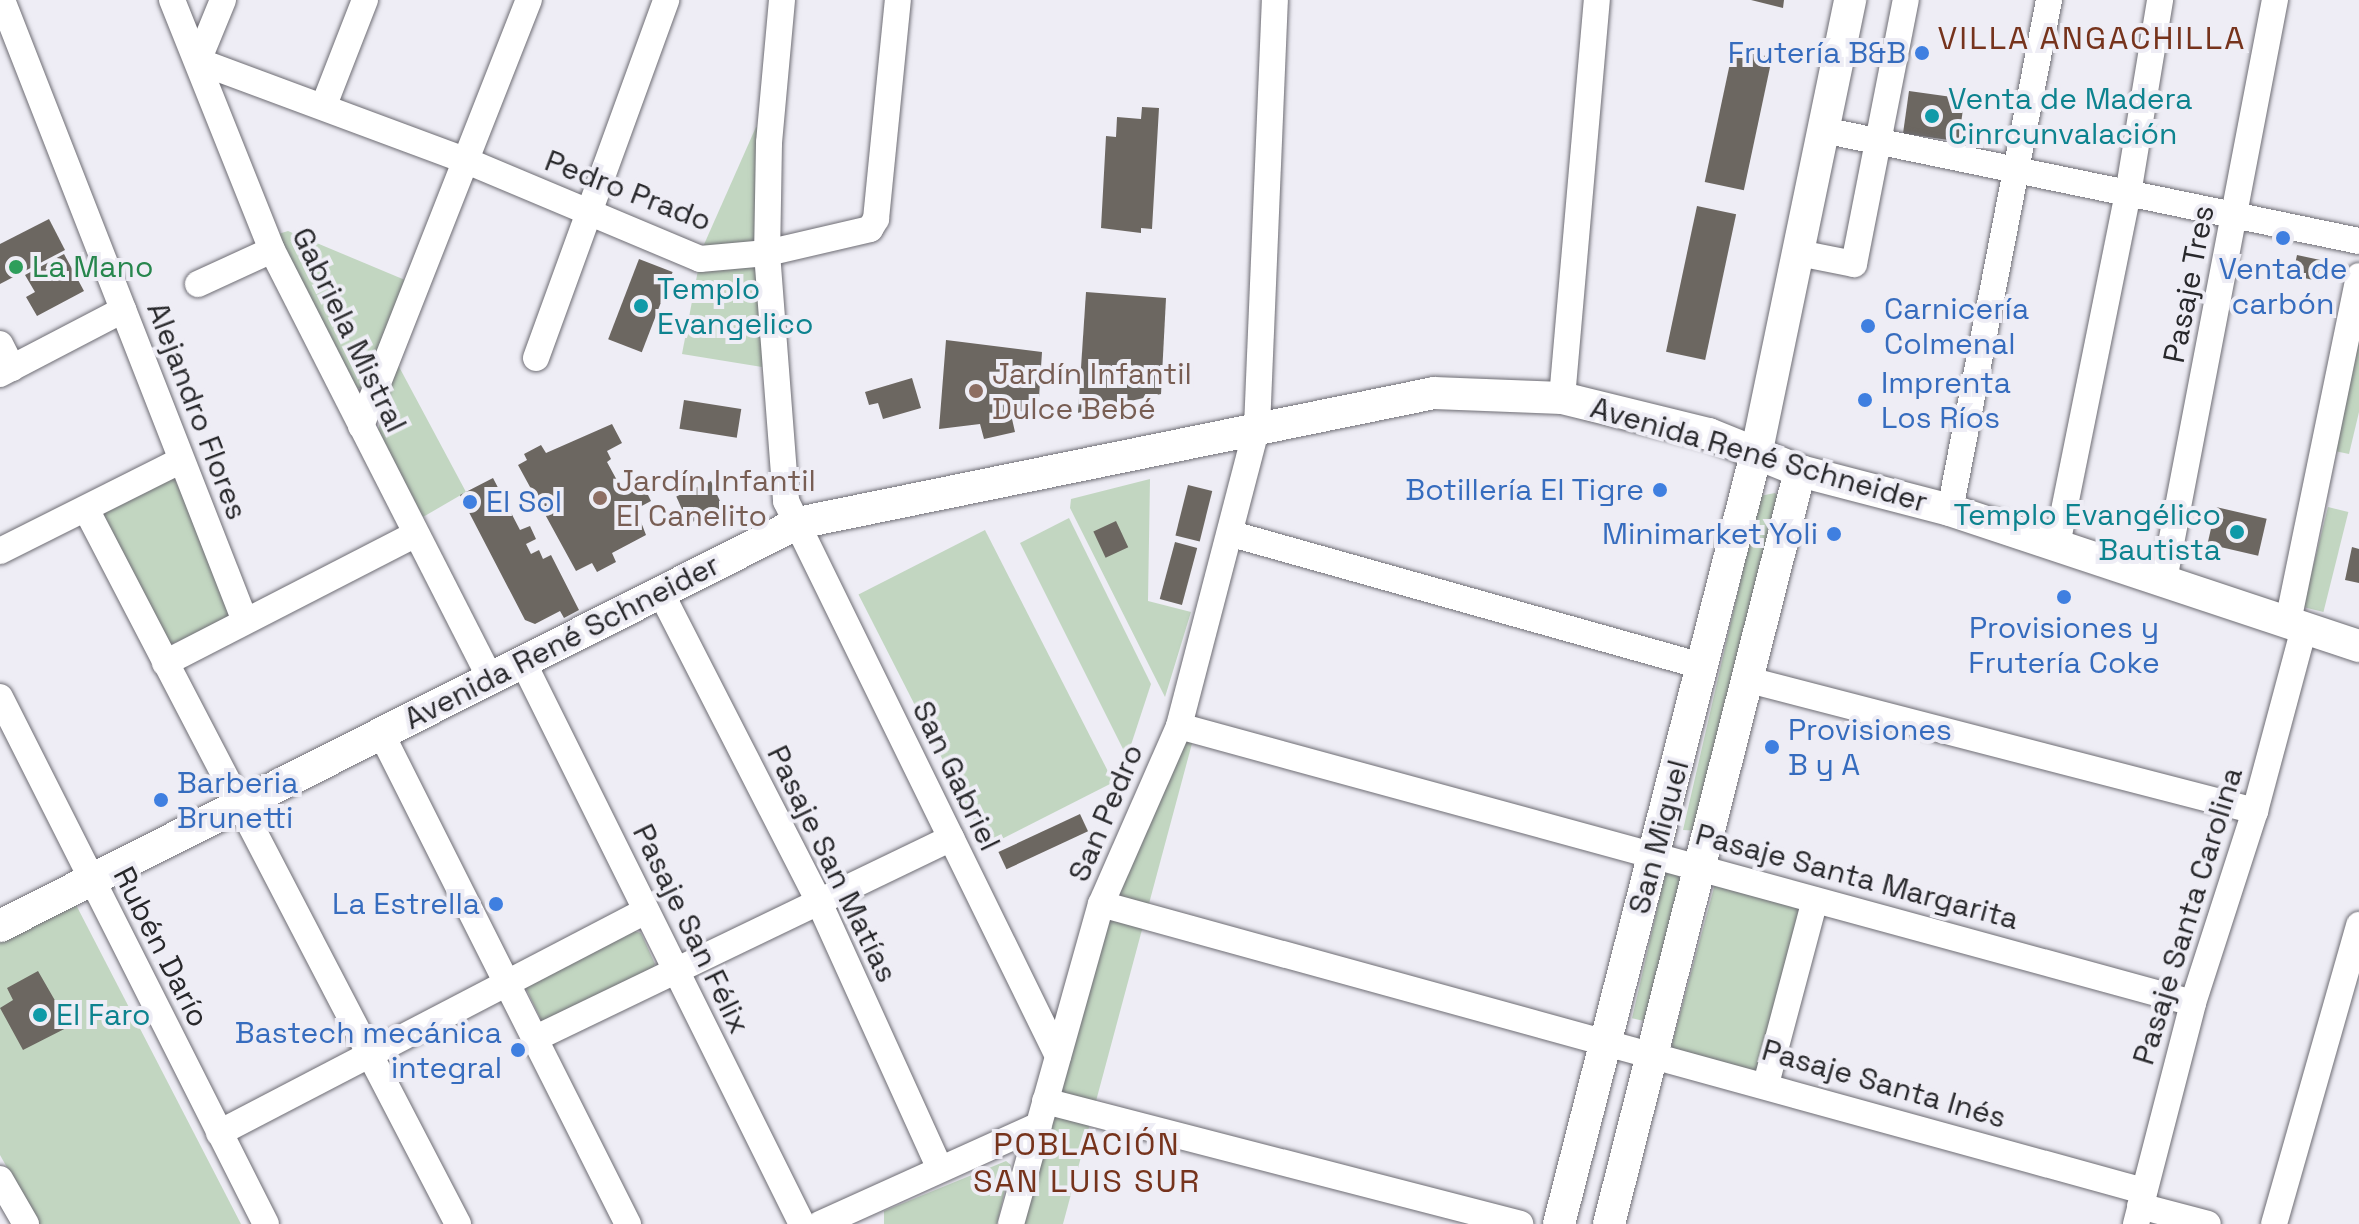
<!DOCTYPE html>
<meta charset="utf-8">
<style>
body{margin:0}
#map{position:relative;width:2359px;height:1224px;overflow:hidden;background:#eeedf5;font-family:"Space Grotesk",sans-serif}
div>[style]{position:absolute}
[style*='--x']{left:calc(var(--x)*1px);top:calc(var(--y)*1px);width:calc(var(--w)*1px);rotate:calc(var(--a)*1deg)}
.green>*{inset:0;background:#c2d6c1;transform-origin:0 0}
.building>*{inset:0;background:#6c6761;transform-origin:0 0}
.roads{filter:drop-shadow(0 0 2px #6e6d74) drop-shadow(0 0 2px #6e6d74)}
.minor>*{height:26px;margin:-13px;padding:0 13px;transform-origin:13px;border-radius:13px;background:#fff}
.major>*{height:32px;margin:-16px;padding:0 16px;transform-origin:16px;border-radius:16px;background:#fff}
.dots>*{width:22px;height:22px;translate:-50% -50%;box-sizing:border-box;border:4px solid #eeedf5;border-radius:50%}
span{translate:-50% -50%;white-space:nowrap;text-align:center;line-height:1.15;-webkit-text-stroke:8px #eeedf5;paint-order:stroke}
.shop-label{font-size:30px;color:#366cbe}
.right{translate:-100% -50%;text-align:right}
.left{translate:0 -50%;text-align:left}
.culture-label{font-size:30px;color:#0d838f}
.street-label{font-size:30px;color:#28282b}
.leisure-label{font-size:30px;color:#27864d}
.education-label{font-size:30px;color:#785e54}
.neighbourhood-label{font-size:32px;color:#76331c;letter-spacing:2px}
</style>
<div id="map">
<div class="green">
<i style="clip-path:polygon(756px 127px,761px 129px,762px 367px,682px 354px,702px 249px)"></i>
<i style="clip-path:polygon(288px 231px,405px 280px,363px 388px,350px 388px,275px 235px)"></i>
<i style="clip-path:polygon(2359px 318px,2359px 412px,2349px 454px,2330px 450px)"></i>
<i style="clip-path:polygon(397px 363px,466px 492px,423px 517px,378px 430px)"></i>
<i style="left:172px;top:473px;width:156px;height:87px;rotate:66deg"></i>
<i style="clip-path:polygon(1150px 479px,1148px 601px,1191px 612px,1165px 697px,1070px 508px,1071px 499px)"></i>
<i style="clip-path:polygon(1775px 493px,1780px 499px,1699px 831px,1683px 830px,1760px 496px)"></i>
<i style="left:2328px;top:507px;width:21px;height:103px;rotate:14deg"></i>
<i style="clip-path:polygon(1069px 518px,1151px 684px,1127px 757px,1020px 543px)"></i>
<i style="left:985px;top:530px;width:283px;height:142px;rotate:63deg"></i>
<i style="clip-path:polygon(1186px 735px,1194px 736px,1063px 1224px,1021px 1224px,1119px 877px)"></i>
<i style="left:1666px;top:871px;width:18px;height:151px;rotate:13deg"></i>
<i style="left:1716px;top:880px;width:94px;height:180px;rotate:15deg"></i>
<i style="clip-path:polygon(73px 899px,241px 1224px,39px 1224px,0 1155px,0 937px)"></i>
<i style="clip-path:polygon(627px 929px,641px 933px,655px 964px,650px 974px,544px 1026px,523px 982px)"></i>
<i style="clip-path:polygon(1006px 1161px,1011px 1165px,997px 1224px,884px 1224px,884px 1211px)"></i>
</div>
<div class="building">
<i style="clip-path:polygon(1751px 0,1784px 0,1783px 8px)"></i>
<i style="left:1733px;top:49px;width:40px;height:136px;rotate:12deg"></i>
<i style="left:1909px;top:91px;width:56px;height:43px;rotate:8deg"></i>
<i style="clip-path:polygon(1142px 107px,1159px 108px,1152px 229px,1141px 228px,1141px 233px,1101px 228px,1106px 136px,1116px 137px,1117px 117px,1141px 119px)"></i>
<i style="left:1697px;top:206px;width:40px;height:149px;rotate:12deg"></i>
<i style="clip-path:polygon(49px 219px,65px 250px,0 284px,0 244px)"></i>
<i style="clip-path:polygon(64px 254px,84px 291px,37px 316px,26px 297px,35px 292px,25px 275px)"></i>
<i style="left:2297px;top:255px;width:25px;height:21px;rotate:12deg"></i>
<i style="left:639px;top:259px;width:36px;height:86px;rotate:21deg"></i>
<i style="clip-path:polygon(1086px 292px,1166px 298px,1161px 394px,1078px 413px)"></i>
<i style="clip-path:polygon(946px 340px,1042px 352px,1038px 413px,1010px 410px,1015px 432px,984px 439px,980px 424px,939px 429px)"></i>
<i style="clip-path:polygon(912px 378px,921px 408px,883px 419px,878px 403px,869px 405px,865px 392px)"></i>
<i style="left:684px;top:400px;width:58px;height:29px;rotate:9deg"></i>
<i style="clip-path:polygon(612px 424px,622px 443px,607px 451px,611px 459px,607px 462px,619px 484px,639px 477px,651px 501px,636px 509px,646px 535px,612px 553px,616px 562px,597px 572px,592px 563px,576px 571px,518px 465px,527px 460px,524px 454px,541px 445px,546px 453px)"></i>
<i style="clip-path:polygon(493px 478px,520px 530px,530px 526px,536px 539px,526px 544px,531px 554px,539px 550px,543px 559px,551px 555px,579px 610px,564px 618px,560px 611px,535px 624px,525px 620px,460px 495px)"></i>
<i style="left:711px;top:481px;width:30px;height:38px;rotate:66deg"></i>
<i style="left:1188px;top:485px;width:25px;height:52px;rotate:14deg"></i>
<i style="left:2216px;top:507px;width:52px;height:38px;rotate:13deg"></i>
<i style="left:1116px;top:521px;width:29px;height:25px;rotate:65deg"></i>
<i style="left:1175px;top:542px;width:23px;height:59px;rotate:15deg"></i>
<i style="clip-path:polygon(2352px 547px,2359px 549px,2359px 583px,2345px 580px)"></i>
<i style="left:1080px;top:814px;width:19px;height:90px;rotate:65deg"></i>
<i style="clip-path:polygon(38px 971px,57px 1004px,71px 1003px,80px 1021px,23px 1050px,0 1008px,13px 1000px,7px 988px)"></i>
</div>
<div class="roads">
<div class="minor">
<i style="--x:2;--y:0;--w:667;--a:68.63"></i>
<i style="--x:172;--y:0;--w:269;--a:68.2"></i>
<i style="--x:272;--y:250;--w:480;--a:63"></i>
<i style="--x:223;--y:0;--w:66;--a:112.3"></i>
<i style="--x:198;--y:61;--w:287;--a:20.4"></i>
<i style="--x:467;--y:161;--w:253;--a:22.8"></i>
<i style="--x:700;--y:259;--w:67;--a:-5.1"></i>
<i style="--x:767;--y:253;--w:106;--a:-13.1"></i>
<i style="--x:870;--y:229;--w:12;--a:-59"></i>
<i style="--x:876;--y:219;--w:220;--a:-84.3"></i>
<i style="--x:782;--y:0;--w:144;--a:95.2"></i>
<i style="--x:769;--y:143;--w:110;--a:91"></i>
<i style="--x:767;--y:253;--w:249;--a:85.6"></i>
<i style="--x:786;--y:501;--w:618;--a:63.89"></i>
<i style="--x:324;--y:105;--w:113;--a:-68.7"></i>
<i style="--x:1823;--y:130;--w:547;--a:11.7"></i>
<i style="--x:1799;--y:253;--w:56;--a:11.3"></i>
<i style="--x:1854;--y:264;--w:269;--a:-78.9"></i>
<i style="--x:198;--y:284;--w:81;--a:-24.7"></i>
<i style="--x:0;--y:344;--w:27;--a:63"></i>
<i style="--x:536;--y:358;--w:381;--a:-70"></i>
<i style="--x:0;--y:374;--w:139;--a:-27.5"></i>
<i style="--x:1562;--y:398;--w:400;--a:-85"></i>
<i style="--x:361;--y:426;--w:458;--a:-68.5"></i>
<i style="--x:86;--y:509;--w:806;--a:62.51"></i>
<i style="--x:1950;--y:510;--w:520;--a:-79.01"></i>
<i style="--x:1232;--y:534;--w:490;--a:15.7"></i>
<i style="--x:2057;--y:545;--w:358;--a:-78.6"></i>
<i style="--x:2128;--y:194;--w:197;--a:-80.6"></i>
<i style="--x:0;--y:551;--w:201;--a:-26.6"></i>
<i style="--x:2164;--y:580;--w:591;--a:-79.17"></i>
<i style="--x:660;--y:591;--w:347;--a:62.9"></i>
<i style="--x:818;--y:900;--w:295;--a:65.6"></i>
<i style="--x:2288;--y:622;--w:353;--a:-78.4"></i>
<i style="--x:523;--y:662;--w:627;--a:63.6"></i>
<i style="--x:165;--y:663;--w:282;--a:-27.2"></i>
<i style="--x:1749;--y:680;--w:523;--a:14.51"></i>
<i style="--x:0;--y:697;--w:590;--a:63.22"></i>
<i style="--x:1179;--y:726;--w:1051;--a:15.28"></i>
<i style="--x:381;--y:733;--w:550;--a:63.3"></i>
<i style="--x:1101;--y:904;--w:1082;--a:15.39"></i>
<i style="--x:534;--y:1039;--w:463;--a:-25.7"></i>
<i style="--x:1766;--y:1084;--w:190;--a:-75.1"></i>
<i style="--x:1045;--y:1101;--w:491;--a:14.5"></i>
<i style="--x:219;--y:1133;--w:481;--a:-27.5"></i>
<i style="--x:0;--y:1179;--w:52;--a:60"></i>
<i style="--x:2140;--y:1206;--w:70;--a:14.8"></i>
<i style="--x:820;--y:1224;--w:240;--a:-24.3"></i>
<i style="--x:1011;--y:1224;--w:332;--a:-74.3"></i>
<i style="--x:1101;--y:904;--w:194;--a:-66.3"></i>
<i style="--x:1179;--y:726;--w:309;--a:-75.4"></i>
<i style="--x:1257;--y:427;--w:427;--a:-87.6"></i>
<i style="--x:2136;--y:1224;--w:228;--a:-75.5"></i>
<i style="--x:2193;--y:1003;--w:202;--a:-72.1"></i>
<i style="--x:2255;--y:811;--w:189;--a:-75"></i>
<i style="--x:2274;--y:1224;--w:311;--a:-74.1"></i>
</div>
<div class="major">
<i style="--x:0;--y:926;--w:894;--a:-26.79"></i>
<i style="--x:798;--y:523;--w:649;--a:-11.55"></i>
<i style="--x:1434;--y:393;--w:128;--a:2.2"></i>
<i style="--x:1562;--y:398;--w:151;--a:13.8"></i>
<i style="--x:1709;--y:434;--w:98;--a:22.1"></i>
<i style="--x:1800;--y:471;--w:155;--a:14.6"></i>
<i style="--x:1950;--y:510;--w:431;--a:18.4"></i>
<i style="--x:1559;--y:1224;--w:799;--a:-75.65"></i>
<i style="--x:1757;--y:450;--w:460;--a:-78.3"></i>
<i style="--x:1609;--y:1224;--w:777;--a:-75.77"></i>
</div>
</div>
<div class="dots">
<i style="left:1922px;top:53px;background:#3f7fe0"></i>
<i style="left:1932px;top:116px;background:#0f9aa8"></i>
<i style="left:2283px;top:238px;background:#3f7fe0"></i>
<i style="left:16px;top:267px;background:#2e9e5b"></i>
<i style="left:641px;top:306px;background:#0f9aa8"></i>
<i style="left:1868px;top:326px;background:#3f7fe0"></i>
<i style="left:976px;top:391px;background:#8d6e63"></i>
<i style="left:1865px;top:400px;background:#3f7fe0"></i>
<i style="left:1660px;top:490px;background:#3f7fe0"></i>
<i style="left:600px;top:498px;background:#8d6e63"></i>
<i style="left:470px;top:502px;background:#3f7fe0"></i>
<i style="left:2237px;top:532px;background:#0f9aa8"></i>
<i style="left:1834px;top:534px;background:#3f7fe0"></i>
<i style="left:2064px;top:597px;background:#3f7fe0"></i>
<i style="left:1772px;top:747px;background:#3f7fe0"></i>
<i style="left:161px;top:800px;background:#3f7fe0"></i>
<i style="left:496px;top:904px;background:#3f7fe0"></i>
<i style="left:40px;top:1015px;background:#0f9aa8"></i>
<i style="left:518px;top:1050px;background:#3f7fe0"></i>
</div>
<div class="shop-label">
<span class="right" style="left:1906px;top:53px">Frutería B&amp;B</span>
<span style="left:2283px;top:286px">Venta de<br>carbón</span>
<span class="left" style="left:1884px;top:326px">Carnicería<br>Colmenal</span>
<span class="left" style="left:1881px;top:400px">Imprenta<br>Los Ríos</span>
<span class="right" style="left:1644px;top:490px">Botillería El Tigre</span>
<span class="left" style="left:486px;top:502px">El Sol</span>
<span class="right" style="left:1818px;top:534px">Minimarket Yoli</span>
<span style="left:2064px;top:645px">Provisiones y<br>Frutería Coke</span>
<span class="left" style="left:1788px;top:747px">Provisiones<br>B y A</span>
<span class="left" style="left:177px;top:800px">Barberia<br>Brunetti</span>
<span class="right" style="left:480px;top:904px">La Estrella</span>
<span class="right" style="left:502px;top:1050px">Bastech mecánica<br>integral</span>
</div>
<div class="culture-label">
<span class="left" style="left:1948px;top:116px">Venta de Madera<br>Cinrcunvalación</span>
<span class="left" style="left:657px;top:306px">Templo<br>Evangelico</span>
<span class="right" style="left:2221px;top:532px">Templo Evangélico<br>Bautista</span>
<span class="left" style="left:56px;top:1015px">El Faro</span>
</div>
<div class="street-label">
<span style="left:628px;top:191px;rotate:21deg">Pedro Prado</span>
<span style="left:2189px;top:284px;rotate:-79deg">Pasaje Tres</span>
<span style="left:349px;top:330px;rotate:64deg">Gabriela Mistral</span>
<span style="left:197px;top:411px;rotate:69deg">Alejandro Flores</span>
<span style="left:1759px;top:455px;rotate:16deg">Avenida René Schneider</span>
<span style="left:562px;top:642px;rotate:-27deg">Avenida René Schneider</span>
<span style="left:956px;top:776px;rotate:64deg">San Gabriel</span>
<span style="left:1106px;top:813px;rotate:-67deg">San Pedro</span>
<span style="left:1659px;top:837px;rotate:-75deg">San Miguel</span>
<span style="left:832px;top:864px;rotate:64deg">Pasaje San Matías</span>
<span style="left:1857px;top:877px;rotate:15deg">Pasaje Santa Margarita</span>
<span style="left:2188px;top:916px;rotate:-73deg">Pasaje Santa Carolina</span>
<span style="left:691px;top:929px;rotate:64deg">Pasaje San Félix</span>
<span style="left:161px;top:947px;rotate:63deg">Rubén Darío</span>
<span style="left:1884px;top:1084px;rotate:16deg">Pasaje Santa Inés</span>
</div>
<div class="leisure-label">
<span class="left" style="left:32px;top:267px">La Mano</span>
</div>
<div class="education-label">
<span class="left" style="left:992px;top:391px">Jardín Infantil<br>Dulce Bebé</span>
<span class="left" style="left:616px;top:498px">Jardín Infantil<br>El Canelito</span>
</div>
<div class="neighbourhood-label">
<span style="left:2092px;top:38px">VILLA ANGACHILLA</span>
<span style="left:1087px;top:1163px">POBLACIÓN<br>SAN LUIS SUR</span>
</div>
</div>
